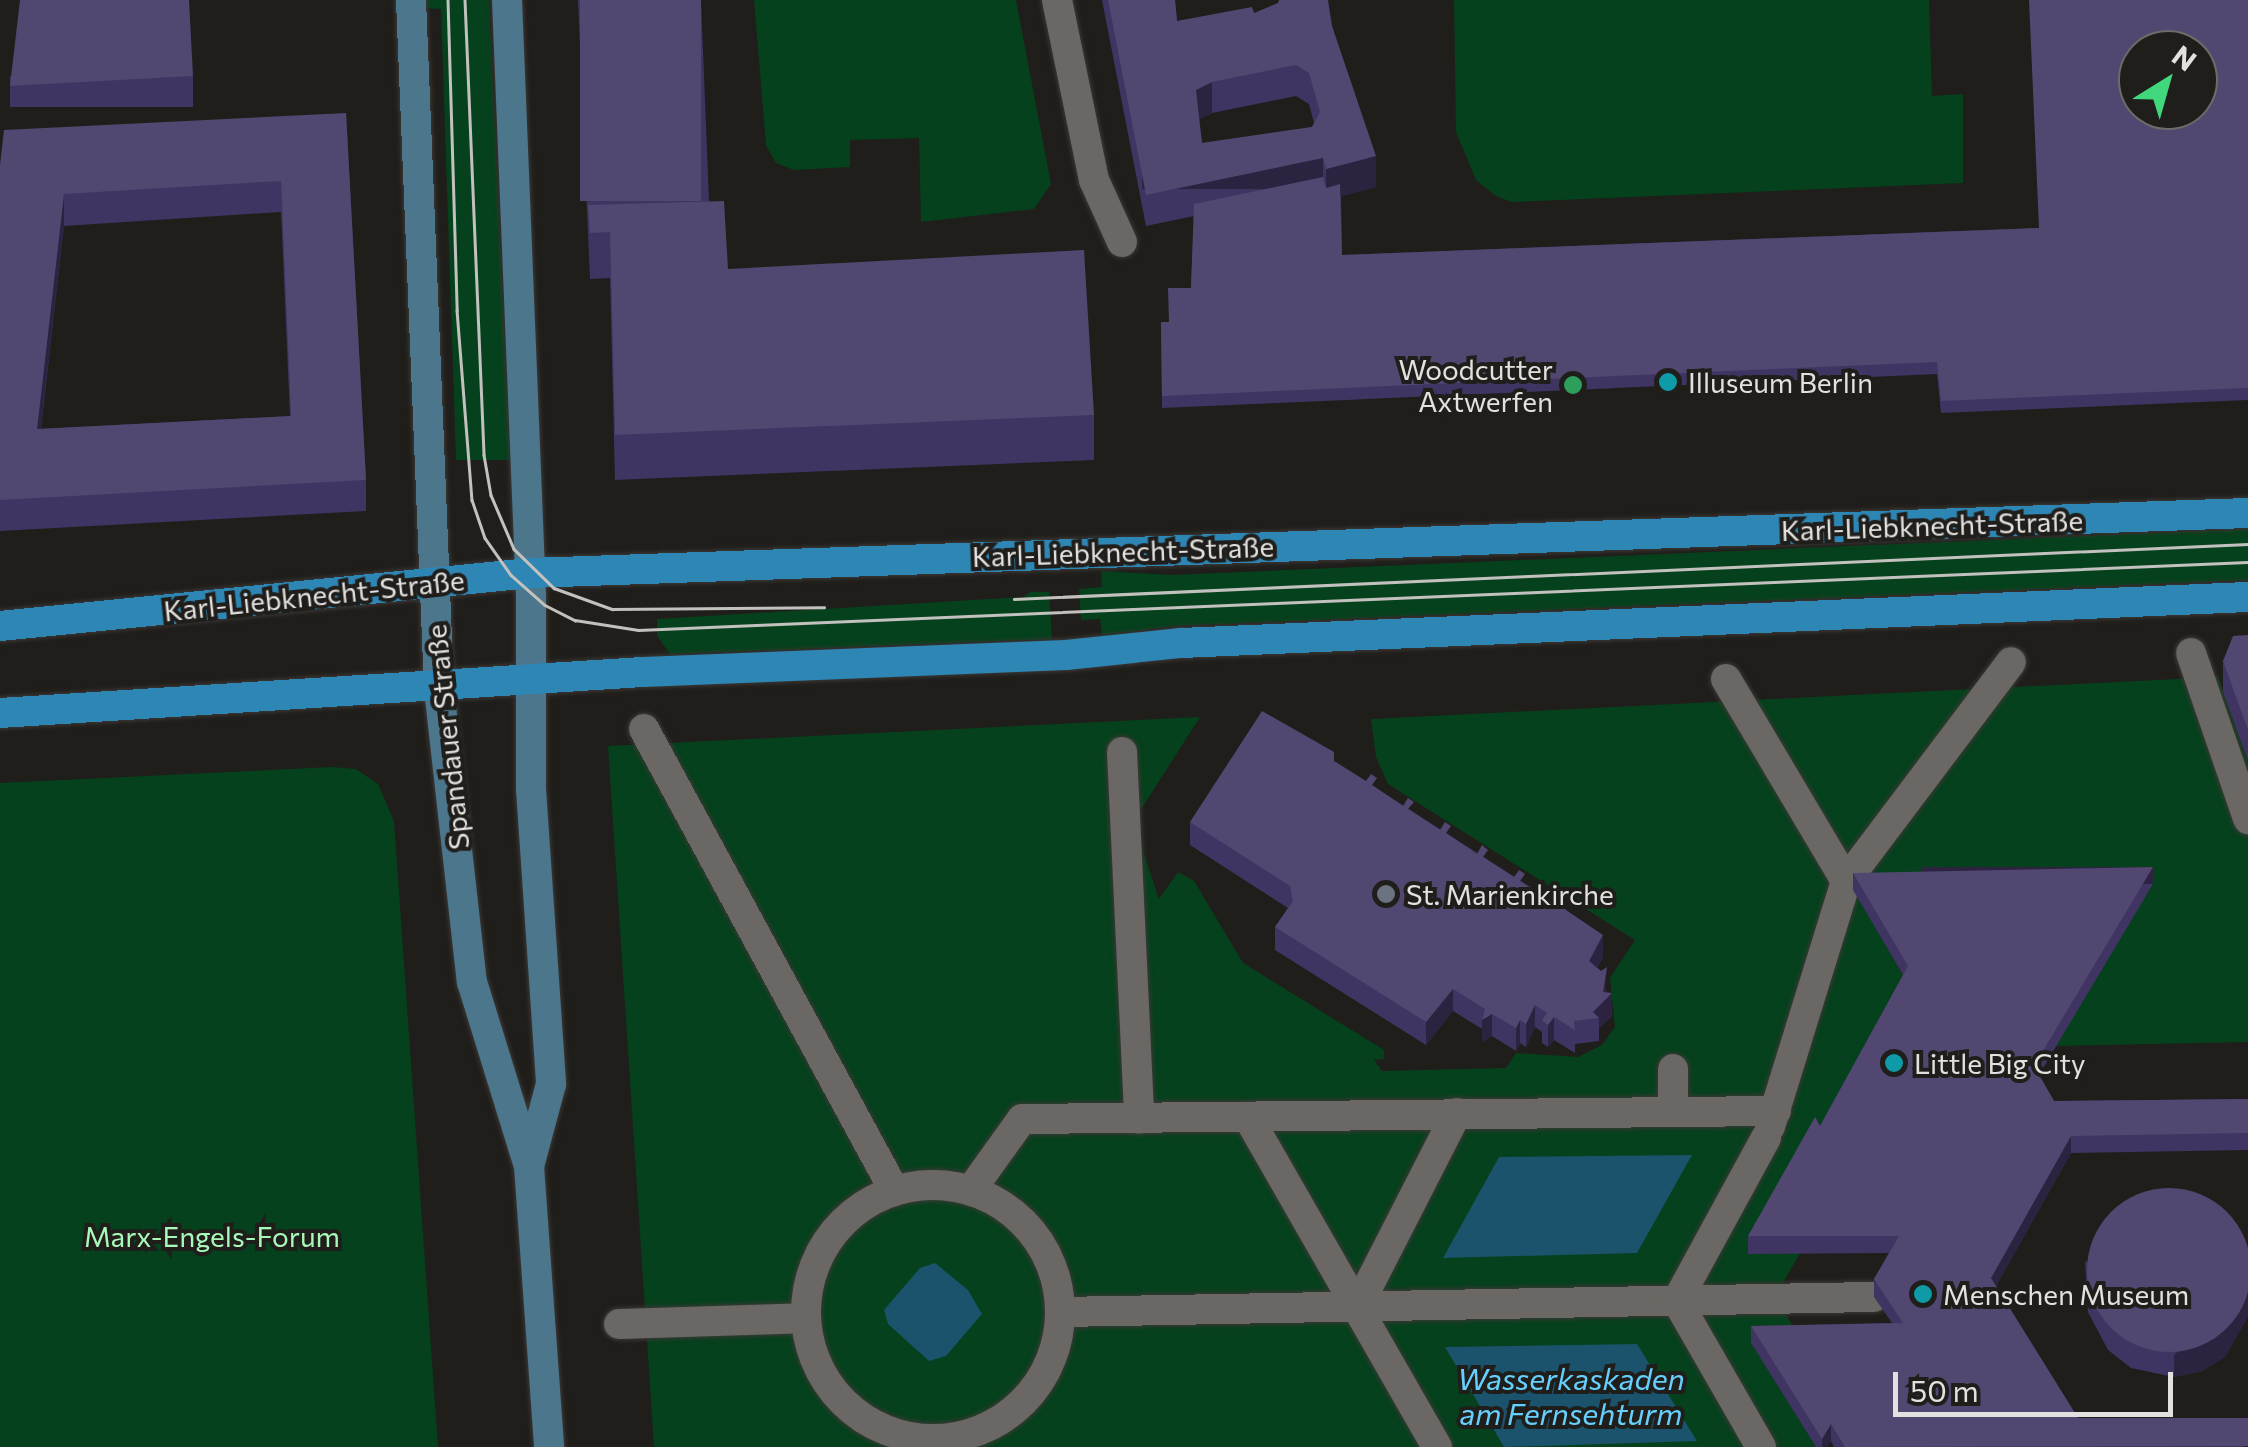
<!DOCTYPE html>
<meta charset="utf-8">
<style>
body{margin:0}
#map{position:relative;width:2248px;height:1447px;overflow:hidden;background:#201e1b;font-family:Commissioner,sans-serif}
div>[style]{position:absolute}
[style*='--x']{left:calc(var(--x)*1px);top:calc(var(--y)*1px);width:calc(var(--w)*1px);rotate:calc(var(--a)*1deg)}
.green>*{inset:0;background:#05411c}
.water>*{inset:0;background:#1a536b}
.roads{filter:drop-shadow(0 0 2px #3a3836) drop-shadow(0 0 2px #3a3836)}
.street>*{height:30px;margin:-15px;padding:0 15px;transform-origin:15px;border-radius:15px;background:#6a6764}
.street>.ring{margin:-15px;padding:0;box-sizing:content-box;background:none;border:30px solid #6a6764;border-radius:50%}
.secondary>*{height:30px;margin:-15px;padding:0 15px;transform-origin:15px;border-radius:15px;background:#4c768c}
.primary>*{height:30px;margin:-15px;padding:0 15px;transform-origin:15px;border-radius:15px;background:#2e86b4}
.tram>*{height:2.5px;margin:-1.25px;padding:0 1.25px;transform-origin:1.25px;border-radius:1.25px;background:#c2c1be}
.wall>*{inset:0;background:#3f3462;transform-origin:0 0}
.shaded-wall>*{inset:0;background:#2b2340;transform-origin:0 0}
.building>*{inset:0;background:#514770;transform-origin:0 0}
.round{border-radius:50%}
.dots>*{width:28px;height:28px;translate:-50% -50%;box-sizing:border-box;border:5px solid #201e1b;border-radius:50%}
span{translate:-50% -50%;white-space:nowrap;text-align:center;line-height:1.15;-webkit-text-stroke:8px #201e1b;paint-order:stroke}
.poi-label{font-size:28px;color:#e2e1df}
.right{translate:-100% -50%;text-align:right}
.left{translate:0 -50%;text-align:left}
.street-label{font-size:28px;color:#e2e1df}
.park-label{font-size:28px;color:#a8f9b9}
.water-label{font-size:30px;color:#65d0fd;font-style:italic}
.north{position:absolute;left:2118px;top:30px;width:100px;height:100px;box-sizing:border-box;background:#201e1b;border:2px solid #6e6c69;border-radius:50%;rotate:37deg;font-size:28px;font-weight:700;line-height:40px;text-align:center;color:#e2e1df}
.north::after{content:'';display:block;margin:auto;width:35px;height:45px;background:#41d77c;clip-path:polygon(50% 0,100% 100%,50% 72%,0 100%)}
.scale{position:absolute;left:1893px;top:1372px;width:280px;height:45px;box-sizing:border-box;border:5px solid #e2e1df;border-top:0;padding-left:12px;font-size:30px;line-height:35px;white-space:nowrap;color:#e2e1df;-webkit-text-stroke:8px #201e1b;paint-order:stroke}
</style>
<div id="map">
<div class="green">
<i style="clip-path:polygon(420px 0,489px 0,510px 460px,456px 460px,441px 9px,420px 8px)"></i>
<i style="clip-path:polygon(754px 0,1016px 0,1051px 184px,1034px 209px,921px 222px,919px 138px,850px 140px,850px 167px,794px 170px,776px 163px,766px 145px)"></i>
<i style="clip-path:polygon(1454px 0,1929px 0,1932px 96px,1963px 94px,1963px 183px,1512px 202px,1496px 196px,1476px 180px,1456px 132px)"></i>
<i style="clip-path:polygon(2248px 529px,2248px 580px,1175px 626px,1102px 635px,1100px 619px,1081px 620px,1079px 589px,1102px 587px,1101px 571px,1172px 575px)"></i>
<i style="clip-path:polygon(1030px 592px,1049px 592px,1052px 639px,670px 654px,657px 636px,657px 619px,1024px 597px)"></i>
<i style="clip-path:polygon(2218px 677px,2248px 762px,2248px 1042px,2056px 1046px,2152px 884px,1854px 891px,1908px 984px,1749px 1253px,1800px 1253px,1775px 1297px,1802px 1341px,1752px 1344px,1816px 1447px,654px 1447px,608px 746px,1200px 717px,1133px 822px,1159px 899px,1178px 872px,1194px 881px,1243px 963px,1384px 1050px,1384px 1059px,1374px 1060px,1382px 1071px,1506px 1068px,1516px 1053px,1578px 1057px,1602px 1045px,1615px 1027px,1610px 978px,1635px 940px,1388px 784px,1376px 757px,1371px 719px)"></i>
<i style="clip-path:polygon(332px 767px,356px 769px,378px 784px,394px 821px,438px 1447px,0 1447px,0 783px)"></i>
</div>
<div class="water">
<i style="clip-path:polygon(1692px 1155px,1637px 1253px,1443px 1258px,1499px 1157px)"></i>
<i style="clip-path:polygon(935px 1263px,968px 1290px,982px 1314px,946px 1356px,929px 1361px,888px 1324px,884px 1310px,920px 1268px)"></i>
<i style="clip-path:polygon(1637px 1344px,1697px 1441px,1504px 1447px,1445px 1347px)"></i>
</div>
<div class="roads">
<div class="street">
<i style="--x:1057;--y:0;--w:184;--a:78.4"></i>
<i style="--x:1094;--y:180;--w:68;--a:65.7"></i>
<i style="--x:2191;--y:653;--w:176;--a:71"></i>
<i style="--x:1726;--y:679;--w:235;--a:59.3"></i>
<i style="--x:1846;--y:881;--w:257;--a:107.2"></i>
<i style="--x:644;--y:729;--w:524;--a:61.53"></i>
<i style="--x:1122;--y:752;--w:367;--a:87.3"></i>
<i style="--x:1846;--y:881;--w:274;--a:-53"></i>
<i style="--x:1673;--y:1069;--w:40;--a:90"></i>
<i style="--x:1248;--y:1117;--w:380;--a:60.2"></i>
<i class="ring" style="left:806px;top:1185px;width:224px;height:224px"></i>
<i style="--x:971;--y:1190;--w:87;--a:-54.3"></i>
<i style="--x:1022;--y:1119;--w:754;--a:-0.61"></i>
<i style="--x:1357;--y:1308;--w:219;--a:-62.9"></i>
<i style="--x:1061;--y:1312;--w:813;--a:-1.06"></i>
<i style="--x:619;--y:1324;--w:186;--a:-1.8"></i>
<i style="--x:1761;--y:1447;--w:168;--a:-119.9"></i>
<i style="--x:1677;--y:1301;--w:186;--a:-61.4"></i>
</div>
<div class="secondary">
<i style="--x:411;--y:0;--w:690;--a:87.67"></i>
<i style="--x:439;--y:689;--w:295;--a:83.6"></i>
<i style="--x:472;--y:982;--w:193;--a:72.8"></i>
<i style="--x:529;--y:1166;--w:282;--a:85.9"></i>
<i style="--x:507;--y:0;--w:595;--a:87.69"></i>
<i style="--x:531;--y:595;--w:194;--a:90"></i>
<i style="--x:531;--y:789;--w:296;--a:86.1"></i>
<i style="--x:551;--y:1084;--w:85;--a:105"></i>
</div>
<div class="primary">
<i style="--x:0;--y:626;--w:533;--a:-5.71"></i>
<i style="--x:530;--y:573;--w:1719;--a:-2"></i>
<i style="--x:0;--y:713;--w:644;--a:-3.65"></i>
<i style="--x:643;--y:672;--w:423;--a:-2.3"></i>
<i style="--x:1066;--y:655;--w:116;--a:-6"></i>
<i style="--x:1181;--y:643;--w:1068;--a:-2.47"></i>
</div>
</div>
<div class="tram">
<i style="--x:448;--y:0;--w:310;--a:88.3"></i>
<i style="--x:457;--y:310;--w:191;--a:85.5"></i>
<i style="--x:472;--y:500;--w:40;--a:71.1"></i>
<i style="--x:485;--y:538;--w:45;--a:54.9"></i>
<i style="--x:511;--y:575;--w:45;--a:41.4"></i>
<i style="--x:545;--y:605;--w:34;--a:27"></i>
<i style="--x:575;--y:620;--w:64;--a:9"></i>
<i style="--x:638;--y:630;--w:1611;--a:-2.42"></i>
<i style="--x:465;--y:0;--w:455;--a:87.6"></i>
<i style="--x:484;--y:455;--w:41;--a:80.1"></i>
<i style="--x:491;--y:495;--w:59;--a:66.9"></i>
<i style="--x:514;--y:549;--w:56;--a:44.3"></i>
<i style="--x:554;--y:588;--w:62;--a:19.9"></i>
<i style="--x:612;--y:609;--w:212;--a:-0.5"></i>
<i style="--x:1014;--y:599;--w:1235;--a:-2.55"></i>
</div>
<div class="wall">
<i style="clip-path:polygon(578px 0,701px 0,709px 201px,728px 269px,1094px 415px,1094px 460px,615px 480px,610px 278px,590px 279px)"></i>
<i style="clip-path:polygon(evenodd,1102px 0,1175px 0,1177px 21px,1254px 13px,1332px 26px,1376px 187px,1341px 196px,1342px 255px,2039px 228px,2248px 0,2248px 400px,1941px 413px,1937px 374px,1162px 408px,1161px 322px,1169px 322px,1191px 288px,1194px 216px,1146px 226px,1102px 0,1296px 96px,1309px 104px,1314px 123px,1312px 127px,1202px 143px,1199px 119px,1212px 113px,1296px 96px)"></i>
<i style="left:193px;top:76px;width:31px;height:183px;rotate:90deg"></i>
<i style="clip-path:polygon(evenodd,346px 113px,366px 480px,366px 511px,0 531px,0 165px,346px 113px,281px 212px,290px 416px,41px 429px,64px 226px,281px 212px)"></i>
<i style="clip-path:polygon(2248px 635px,2248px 761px,2223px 692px,2223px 661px)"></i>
<i style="clip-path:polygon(1334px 761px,1566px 910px,1603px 957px,1597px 968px,1607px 993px,1612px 1016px,1599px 1028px,1599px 1041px,1575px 1044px,1575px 1053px,1554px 1040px,1548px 1047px,1542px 1043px,1542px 1032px,1535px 1027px,1526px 1047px,1520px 1043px,1516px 1051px,1492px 1036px,1482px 1042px,1482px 1029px,1453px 1011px,1426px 1045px,1275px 950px,1275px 927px,1288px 908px,1190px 845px,1190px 822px)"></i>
<i style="clip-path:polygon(1853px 873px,2153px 884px,2039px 1075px,2054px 1101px,2248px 1099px,2248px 1150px,2071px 1153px,1996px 1286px,2078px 1418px,2248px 1447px,1834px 1447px,1831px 1441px,1827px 1447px,1816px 1447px,1751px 1343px,1751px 1326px,1892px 1323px,1874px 1297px,1874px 1279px,1889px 1253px,1748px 1254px,1748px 1236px,1820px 1126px,1903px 975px,1853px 890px)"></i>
<i style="clip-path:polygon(2085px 1261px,2226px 1356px,2202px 1371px,2174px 1377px,2131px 1368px,2108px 1350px,2088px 1312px)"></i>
</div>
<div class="shaded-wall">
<i style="clip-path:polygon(1212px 82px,1212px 113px,1196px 121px,1196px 90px)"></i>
<i style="clip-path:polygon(1376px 156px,1376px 187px,1326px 200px,1326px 169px)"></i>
<i style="left:1323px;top:158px;width:31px;height:181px;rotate:90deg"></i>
<i style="clip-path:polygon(64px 194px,64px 226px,37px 460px,37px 429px)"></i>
<i style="left:2153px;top:867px;width:17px;height:232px;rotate:90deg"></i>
<i style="clip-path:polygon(1603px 935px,1603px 957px,1589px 983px,1589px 961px)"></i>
<i style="clip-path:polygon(1607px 967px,1605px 1000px,1612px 993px,1612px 1016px,1599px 1028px,1599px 1018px,1593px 1012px,1603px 992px)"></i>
<i style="clip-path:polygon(1453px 989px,1453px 1011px,1426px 1045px,1426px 1022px)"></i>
<i style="clip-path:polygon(1535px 1005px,1535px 1027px,1526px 1047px,1526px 1024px)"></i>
<i style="clip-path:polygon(1492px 1014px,1492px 1036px,1482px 1042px,1482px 1020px)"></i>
<i style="clip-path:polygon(1554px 1017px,1554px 1040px,1548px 1047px,1548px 1025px)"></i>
<i style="clip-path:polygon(1520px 1020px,1520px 1043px,1516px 1051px,1516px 1028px)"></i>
<i style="clip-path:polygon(2071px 1136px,2071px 1153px,1991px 1295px,1991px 1278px)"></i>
<i style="clip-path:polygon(2248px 1294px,2248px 1317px,2226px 1356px,2202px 1371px,2174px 1377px,2174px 1355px)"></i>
<i style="clip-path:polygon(1831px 1424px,1831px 1441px,1827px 1447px,1822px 1447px,1822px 1439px)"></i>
</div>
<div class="building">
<i style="clip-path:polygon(20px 0,189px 0,193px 76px,10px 86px)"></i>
<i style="left:580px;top:0;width:121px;height:201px"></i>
<i style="clip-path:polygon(evenodd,1108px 0,1175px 0,1177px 21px,1252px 7px,1254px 13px,1278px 3px,1279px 0,1328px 0,1332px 26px,1376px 156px,1326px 169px,1323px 158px,1146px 195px,1108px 0,1296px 65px,1309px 73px,1320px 112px,1312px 127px,1202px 143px,1196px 90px,1212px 82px,1296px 65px)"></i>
<i style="clip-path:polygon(evenodd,2029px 0,2248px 0,2248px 388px,1941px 401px,1937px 362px,1162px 396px,1161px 322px,1169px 322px,1168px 288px,1191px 288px,1194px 204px,1323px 177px,1326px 188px,1340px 184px,1342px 255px,2039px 228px,2029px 0,2138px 50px,2198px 50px,2198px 110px,2138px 110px,2138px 50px)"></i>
<i style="clip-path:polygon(evenodd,346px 113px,366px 480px,0 500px,0 165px,4px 130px,346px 113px,281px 181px,291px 416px,37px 429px,64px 194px,281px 181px)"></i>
<i style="clip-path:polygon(724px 201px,728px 269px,1084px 250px,1094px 415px,615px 435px,610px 232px,590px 233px,588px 205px)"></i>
<i style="clip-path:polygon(2248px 635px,2248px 730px,2223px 661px,2233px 636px)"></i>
<i style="clip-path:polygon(1262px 711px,1334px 752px,1334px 761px,1366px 781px,1371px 774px,1377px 778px,1372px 785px,1403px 806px,1408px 798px,1414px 802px,1408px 809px,1440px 830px,1445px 822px,1451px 826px,1446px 833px,1477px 854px,1482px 845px,1488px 850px,1483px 857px,1514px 877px,1519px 870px,1525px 874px,1520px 881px,1552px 902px,1563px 897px,1566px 910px,1603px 935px,1589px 961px,1601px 971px,1607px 967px,1603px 992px,1612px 993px,1593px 1012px,1599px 1018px,1574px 1021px,1575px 1030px,1554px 1017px,1548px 1025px,1542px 1020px,1547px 1013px,1535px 1005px,1526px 1024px,1520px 1020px,1516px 1028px,1492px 1014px,1482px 1020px,1485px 1009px,1453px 989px,1426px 1022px,1275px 927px,1293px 901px,1290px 886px,1190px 822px)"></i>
<i style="clip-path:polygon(2153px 867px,2034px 1066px,2054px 1101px,2248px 1099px,2248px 1133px,2071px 1136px,1991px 1278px,2078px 1418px,2248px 1418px,2248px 1446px,1845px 1447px,1831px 1424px,1822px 1439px,1751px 1326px,1903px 1323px,1874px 1279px,1899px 1236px,1748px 1236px,1815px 1117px,1820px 1126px,1908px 966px,1853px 873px)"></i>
<i class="round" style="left:2087px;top:1188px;width:164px;height:164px"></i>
</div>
<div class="dots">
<i style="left:1668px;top:382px;background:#0f9aa8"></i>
<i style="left:1573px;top:385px;background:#2e9e5b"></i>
<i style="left:1386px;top:894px;background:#6b7280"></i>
<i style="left:1894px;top:1063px;background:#0f9aa8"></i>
<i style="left:1923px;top:1294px;background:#0f9aa8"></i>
</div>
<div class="poi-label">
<span class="right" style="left:1553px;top:385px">Woodcutter<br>Axtwerfen</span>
<span class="left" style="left:1688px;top:382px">Illuseum Berlin</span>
<span class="left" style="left:1406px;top:894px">St. Marienkirche</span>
<span class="left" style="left:1914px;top:1063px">Little Big City</span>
<span class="left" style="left:1943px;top:1294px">Menschen Museum</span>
</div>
<div class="street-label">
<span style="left:1932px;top:525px;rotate:-2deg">Karl-Liebknecht-Straße</span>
<span style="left:1123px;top:551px;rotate:-2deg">Karl-Liebknecht-Straße</span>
<span style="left:314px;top:595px;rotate:-6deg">Karl-Liebknecht-Straße</span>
<span style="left:447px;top:737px;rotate:-96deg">Spandauer Straße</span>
</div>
<div class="park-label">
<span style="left:212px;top:1236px">Marx-Engels-Forum</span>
</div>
<div class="water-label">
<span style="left:1571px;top:1395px">Wasserkaskaden<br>am Fernsehturm</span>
</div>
<div class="north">N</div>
<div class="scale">50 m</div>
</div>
